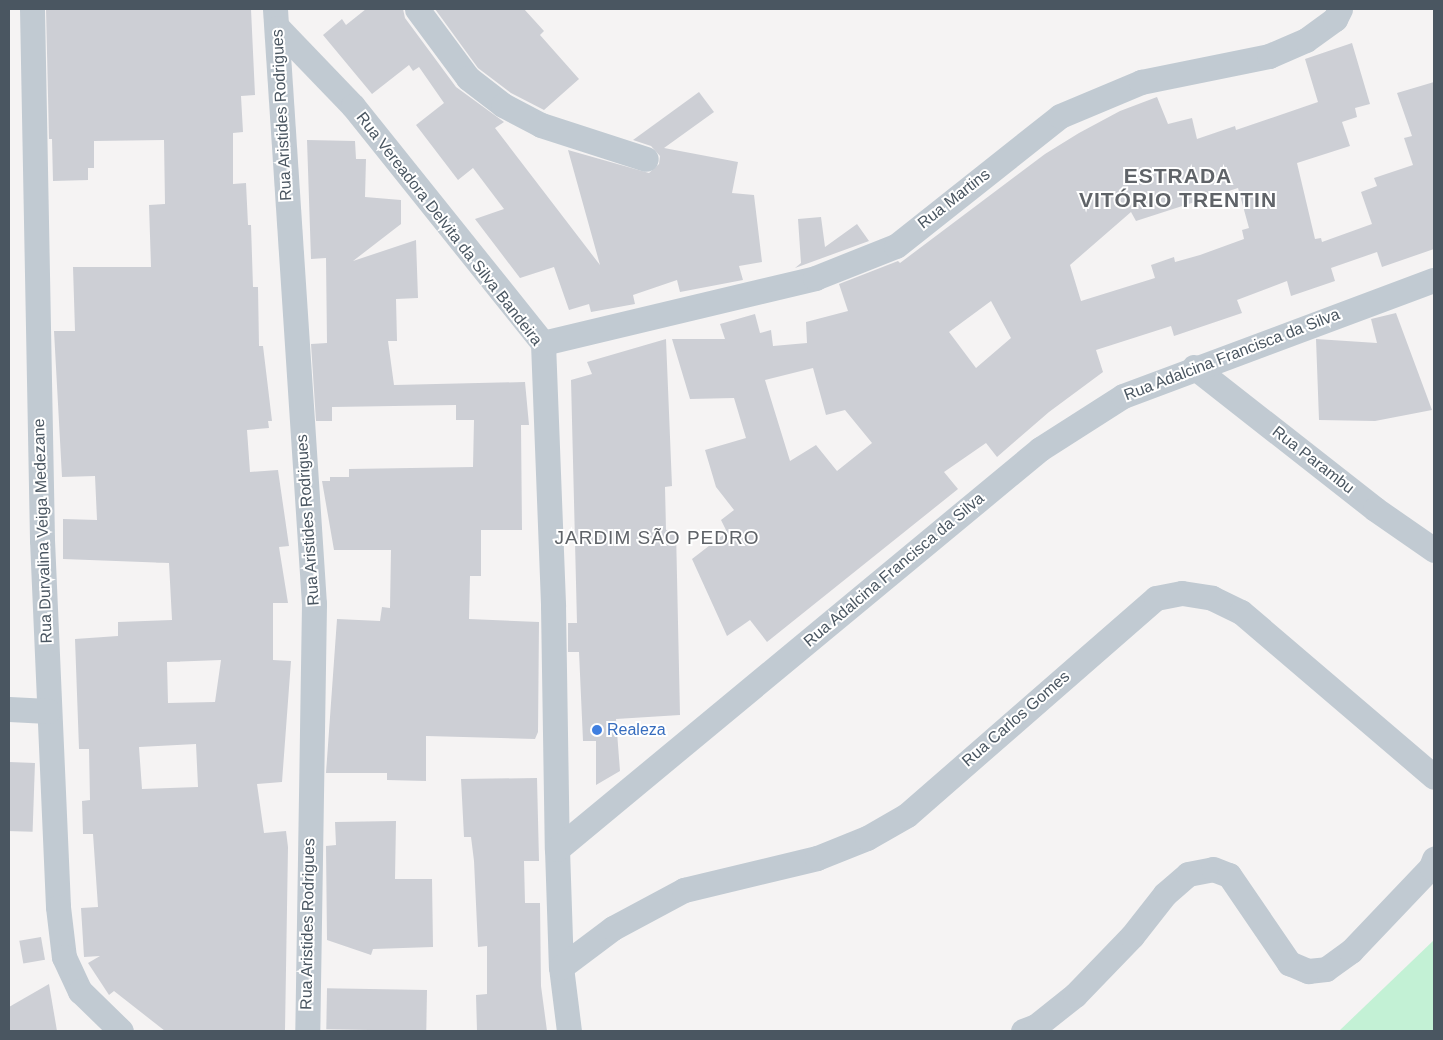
<!DOCTYPE html>
<meta charset="utf-8">
<style>
body{margin:0}
#map{position:relative;width:1443px;height:1040px;overflow:hidden;background:#f5f3f3;font-family:Helvetica,sans-serif}
div>[style]{position:absolute}
[style*='--x']{left:calc(var(--x)*1px);top:calc(var(--y)*1px);width:calc(var(--w)*1px);rotate:calc(var(--a)*1deg)}
.green>*{inset:0;background:#c3f1d5}
.building>*{inset:0;background:#cdcfd5;transform-origin:0 0}
.minor>*{height:25px;margin:-12.5px;padding:0 12.5px;transform-origin:12.5px;border-radius:12.5px;background:#c1cad2}
.dots>*{width:14px;height:14px;translate:-50% -50%;box-sizing:border-box;border:2px solid #fff;border-radius:50%}
span{translate:-50% -50%;white-space:nowrap;text-align:center;line-height:1.15;-webkit-text-stroke:4px #fff;paint-order:stroke}
.street-label{font-size:16px;color:#4a5661}
.shop-label{font-size:16px;color:#366cbe}
.left{translate:0 -50%;text-align:left}
.quarter-label{font-size:19px;color:#5f6368;letter-spacing:1px}
.district-label{font-size:21px;color:#5f6368;font-weight:700;letter-spacing:1px}
.frame{position:absolute;inset:0;border:10px solid #4a5661;pointer-events:none}
</style>
<div id="map">
<div class="green">
<i style="clip-path:polygon(1434px 940px,1434px 1031px,1339px 1031px)"></i>
</div>
<div class="building">
<i style="clip-path:polygon(evenodd,46px 9px,251px 9px,255px 95px,241px 96px,243px 132px,233px 133px,233px 184px,246px 183px,248px 225px,251px 225px,253px 287px,258px 287px,259px 346px,263px 346px,272px 421px,268px 421px,269px 428px,247px 430px,250px 472px,278px 470px,289px 546px,279px 547px,288px 603px,273px 603px,273px 660px,291px 661px,282px 782px,257px 784px,264px 833px,286px 831px,288px 847px,285px 1031px,165px 1031px,114px 991px,109px 995px,88px 963px,100px 956px,84px 957px,81px 908px,98px 907px,93px 834px,83px 834px,82px 801px,90px 800px,89px 749px,79px 749px,75px 639px,118px 636px,118px 622px,172px 620px,169px 563px,63px 559px,63px 519px,97px 520px,95px 476px,62px 477px,54px 331px,75px 331px,73px 267px,151px 267px,149px 205px,165px 204px,164px 140px,94px 141px,94px 168px,88px 168px,88px 180px,53px 181px,52px 139px,49px 139px,46px 9px,221px 660px,215px 702px,168px 703px,167px 662px,221px 660px,46px 9px,196px 744px,198px 787px,142px 789px,139px 747px,196px 744px)"></i>
<i style="clip-path:polygon(366px 9px,403px 9px,405px 18px,456px 87px,504px 122px,495px 128px,600px 265px,568px 150px,649px 173px,659px 164px,660px 156px,651px 146px,633px 140px,699px 92px,714px 112px,664px 148px,738px 162px,732px 193px,754px 195px,762px 262px,739px 266px,743px 280px,680px 292px,677px 280px,633px 295px,635px 304px,591px 312px,589px 304px,569px 310px,554px 267px,520px 278px,475px 219px,504px 209px,473px 168px,458px 180px,416px 125px,444px 103px,419px 67px,413px 71px,409px 65px,372px 94px,323px 35px,342px 19px,346px 25px)"></i>
<i style="clip-path:polygon(435px 9px,524px 9px,544px 31px,540px 35px,579px 79px,544px 110px,511px 93px,478px 68px)"></i>
<i style="clip-path:polygon(evenodd,1352px 43px,1370px 104px,1355px 108px,1357px 117px,1342px 122px,1350px 146px,1297px 163px,1315px 239px,1321px 238px,1322px 242px,1372px 224px,1361px 192px,1377px 186px,1374px 178px,1413px 165px,1404px 138px,1412px 136px,1397px 93px,1434px 82px,1434px 249px,1382px 267px,1377px 252px,1331px 268px,1335px 281px,1291px 296px,1287px 281px,1237px 300px,1242px 313px,1174px 336px,1171px 326px,1096px 350px,1103px 372px,1049px 412px,997px 457px,986px 443px,944px 472px,958px 489px,767px 642px,750px 620px,727px 636px,692px 559px,727px 532px,721px 520px,734px 510px,716px 487px,705px 450px,746px 438px,734px 398px,690px 399px,672px 339px,725px 339px,720px 324px,755px 314px,760px 333px,771px 330px,773px 346px,807px 343px,806px 322px,848px 311px,839px 284px,898px 261px,900px 263px,1045px 154px,1079px 133px,1120px 111px,1157px 97px,1168px 124px,1192px 118px,1197px 139px,1235px 126px,1236px 130px,1318px 102px,1305px 59px,1352px 43px,1238px 188px,1249px 228px,1242px 230px,1244px 239px,1200px 255px,1175px 262px,1174px 257px,1151px 265px,1155px 278px,1081px 301px,1070px 265px,1131px 212px,1136px 221px,1238px 188px,1352px 43px,991px 301px,1011px 338px,976px 368px,949px 332px,991px 301px,1352px 43px,813px 368px,826px 415px,845px 410px,872px 443px,837px 471px,816px 445px,790px 461px,765px 380px,813px 368px)"></i>
<i style="clip-path:polygon(307px 140px,355px 141px,356px 159px,366px 159px,365px 197px,401px 200px,401px 224px,353px 261px,416px 240px,418px 298px,396px 299px,397px 341px,388px 341px,394px 385px,525px 382px,529px 425px,521px 425px,522px 530px,481px 530px,481px 576px,470px 576px,469px 619px,539px 622px,538px 732px,535px 739px,426px 736px,426px 781px,387px 780px,387px 773px,326px 773px,337px 619px,380px 621px,382px 607px,390px 608px,391px 550px,334px 550px,322px 481px,330px 481px,330px 477px,349px 477px,349px 469px,473px 467px,474px 420px,456px 420px,456px 405px,332px 407px,332px 421px,316px 421px,311px 344px,327px 343px,326px 258px,311px 259px)"></i>
<i style="clip-path:polygon(821px 217px,825px 247px,857px 224px,869px 241px,795px 268px,801px 263px,798px 219px)"></i>
<i style="clip-path:polygon(1396px 313px,1432px 410px,1375px 421px,1319px 420px,1316px 339px,1377px 343px,1371px 319px)"></i>
<i style="clip-path:polygon(666px 339px,672px 486px,665px 487px,666px 530px,676px 530px,680px 715px,616px 719px,620px 771px,596px 785px,596px 741px,583px 741px,579px 652px,568px 652px,568px 623px,577px 623px,571px 380px,592px 374px,587px 362px)"></i>
<i style="left:9px;top:762px;width:26px;height:69px;rotate:2deg"></i>
<i style="clip-path:polygon(537px 778px,539px 861px,524px 861px,525px 903px,540px 903px,541px 986px,547px 1031px,477px 1031px,476px 995px,487px 994px,487px 946px,478px 947px,474px 861px,471px 837px,464px 837px,461px 779px)"></i>
<i style="clip-path:polygon(396px 821px,395px 879px,432px 879px,433px 947px,373px 949px,371px 955px,327px 940px,326px 846px,336px 845px,335px 822px)"></i>
<i style="left:41px;top:937px;width:23px;height:22px;rotate:80deg"></i>
<i style="clip-path:polygon(49px 984px,57px 1031px,9px 1031px,9px 1007px)"></i>
<i style="left:427px;top:990px;width:41px;height:100px;rotate:91deg"></i>
</div>
<div class="minor">
<i style="--x:32;--y:9;--w:531;--a:88.92"></i>
<i style="--x:42;--y:540;--w:367;--a:87.5"></i>
<i style="--x:58;--y:907;--w:50;--a:83.2"></i>
<i style="--x:64;--y:957;--w:38;--a:65"></i>
<i style="--x:80;--y:991;--w:57;--a:44.3"></i>
<i style="--x:275;--y:9;--w:596;--a:86.25"></i>
<i style="--x:314;--y:604;--w:427;--a:90.9"></i>
<i style="--x:417;--y:9;--w:86;--a:53.5"></i>
<i style="--x:468;--y:78;--w:44;--a:37.6"></i>
<i style="--x:503;--y:105;--w:43;--a:27.8"></i>
<i style="--x:541;--y:125;--w:110;--a:17.9"></i>
<i style="--x:278;--y:28;--w:108;--a:46.1"></i>
<i style="--x:353;--y:106;--w:304;--a:51.3"></i>
<i style="--x:543;--y:343;--w:263;--a:87.8"></i>
<i style="--x:553;--y:606;--w:243;--a:89.1"></i>
<i style="--x:557;--y:849;--w:118;--a:88.1"></i>
<i style="--x:561;--y:967;--w:64;--a:82.9"></i>
<i style="--x:543;--y:343;--w:280;--a:-13.4"></i>
<i style="--x:815;--y:278;--w:87;--a:-21.6"></i>
<i style="--x:896;--y:246;--w:209;--a:-38.4"></i>
<i style="--x:1060;--y:116;--w:88;--a:-22.8"></i>
<i style="--x:1141;--y:82;--w:131;--a:-11.5"></i>
<i style="--x:1269;--y:56;--w:40;--a:-23.4"></i>
<i style="--x:1306;--y:40;--w:36;--a:-36"></i>
<i style="--x:1335;--y:19;--w:11;--a:-63"></i>
<i style="--x:1194;--y:367;--w:230;--a:38.1"></i>
<i style="--x:1375;--y:509;--w:72;--a:34.8"></i>
<i style="--x:9;--y:709;--w:39;--a:3"></i>
<i style="--x:557;--y:849;--w:627;--a:-39.63"></i>
<i style="--x:1040;--y:449;--w:98;--a:-32.6"></i>
<i style="--x:1123;--y:396;--w:332;--a:-20.5"></i>
<i style="--x:561;--y:967;--w:65;--a:-36.9"></i>
<i style="--x:613;--y:928;--w:81;--a:-28.2"></i>
<i style="--x:684;--y:890;--w:137;--a:-13.5"></i>
<i style="--x:817;--y:858;--w:54;--a:-21.8"></i>
<i style="--x:867;--y:838;--w:46;--a:-29.9"></i>
<i style="--x:907;--y:815;--w:330;--a:-41.1"></i>
<i style="--x:1156;--y:598;--w:26;--a:-11"></i>
<i style="--x:1182;--y:593;--w:30;--a:9"></i>
<i style="--x:1212;--y:598;--w:32;--a:26"></i>
<i style="--x:1241;--y:612;--w:254;--a:40.5"></i>
<i style="--x:1023;--y:1031;--w:14;--a:-21"></i>
<i style="--x:1036;--y:1026;--w:50;--a:-38.5"></i>
<i style="--x:1075;--y:995;--w:82;--a:-46"></i>
<i style="--x:1132;--y:936;--w:53;--a:-51.8"></i>
<i style="--x:1165;--y:894;--w:30;--a:-41"></i>
<i style="--x:1188;--y:874;--w:25;--a:-11"></i>
<i style="--x:1213;--y:869;--w:17;--a:21"></i>
<i style="--x:1229;--y:875;--w:107;--a:55.7"></i>
<i style="--x:1289;--y:963;--w:21;--a:23"></i>
<i style="--x:1308;--y:971;--w:18;--a:-6"></i>
<i style="--x:1326;--y:969;--w:31;--a:-36"></i>
<i style="--x:1351;--y:951;--w:116;--a:-46.4"></i>
<i style="--x:1431;--y:867;--w:9;--a:-69"></i>
</div>
<div class="dots">
<i style="left:597px;top:730px;background:#3f7fe0"></i>
</div>
<div class="street-label">
<span style="left:282px;top:115px;rotate:-93deg">Rua Aristides Rodrigues</span>
<span style="left:954px;top:199px;rotate:-38deg">Rua Martins</span>
<span style="left:449px;top:229px;rotate:52deg">Rua Vereadora Delvita da Silva Bandeira</span>
<span style="left:1232px;top:355px;rotate:-21deg">Rua Adalcina Francisca da Silva</span>
<span style="left:1313px;top:460px;rotate:38deg">Rua Parambu</span>
<span style="left:308px;top:520px;rotate:-94deg">Rua Aristides Rodrigues</span>
<span style="left:43px;top:531px;rotate:-92deg">Rua Durvalina Veiga Medezane</span>
<span style="left:894px;top:570px;rotate:-40deg">Rua Adalcina Francisca da Silva</span>
<span style="left:1016px;top:719px;rotate:-41deg">Rua Carlos Gomes</span>
<span style="left:308px;top:924px;rotate:-89deg">Rua Aristides Rodrigues</span>
</div>
<div class="shop-label">
<span class="left" style="left:607px;top:730px">Realeza</span>
</div>
<div class="quarter-label">
<span style="left:657px;top:538px">JARDIM SÃO PEDRO</span>
</div>
<div class="district-label">
<span style="left:1178px;top:188px">ESTRADA<br>VITÓRIO TRENTIN</span>
</div>
<div class="frame"></div>
</div>
